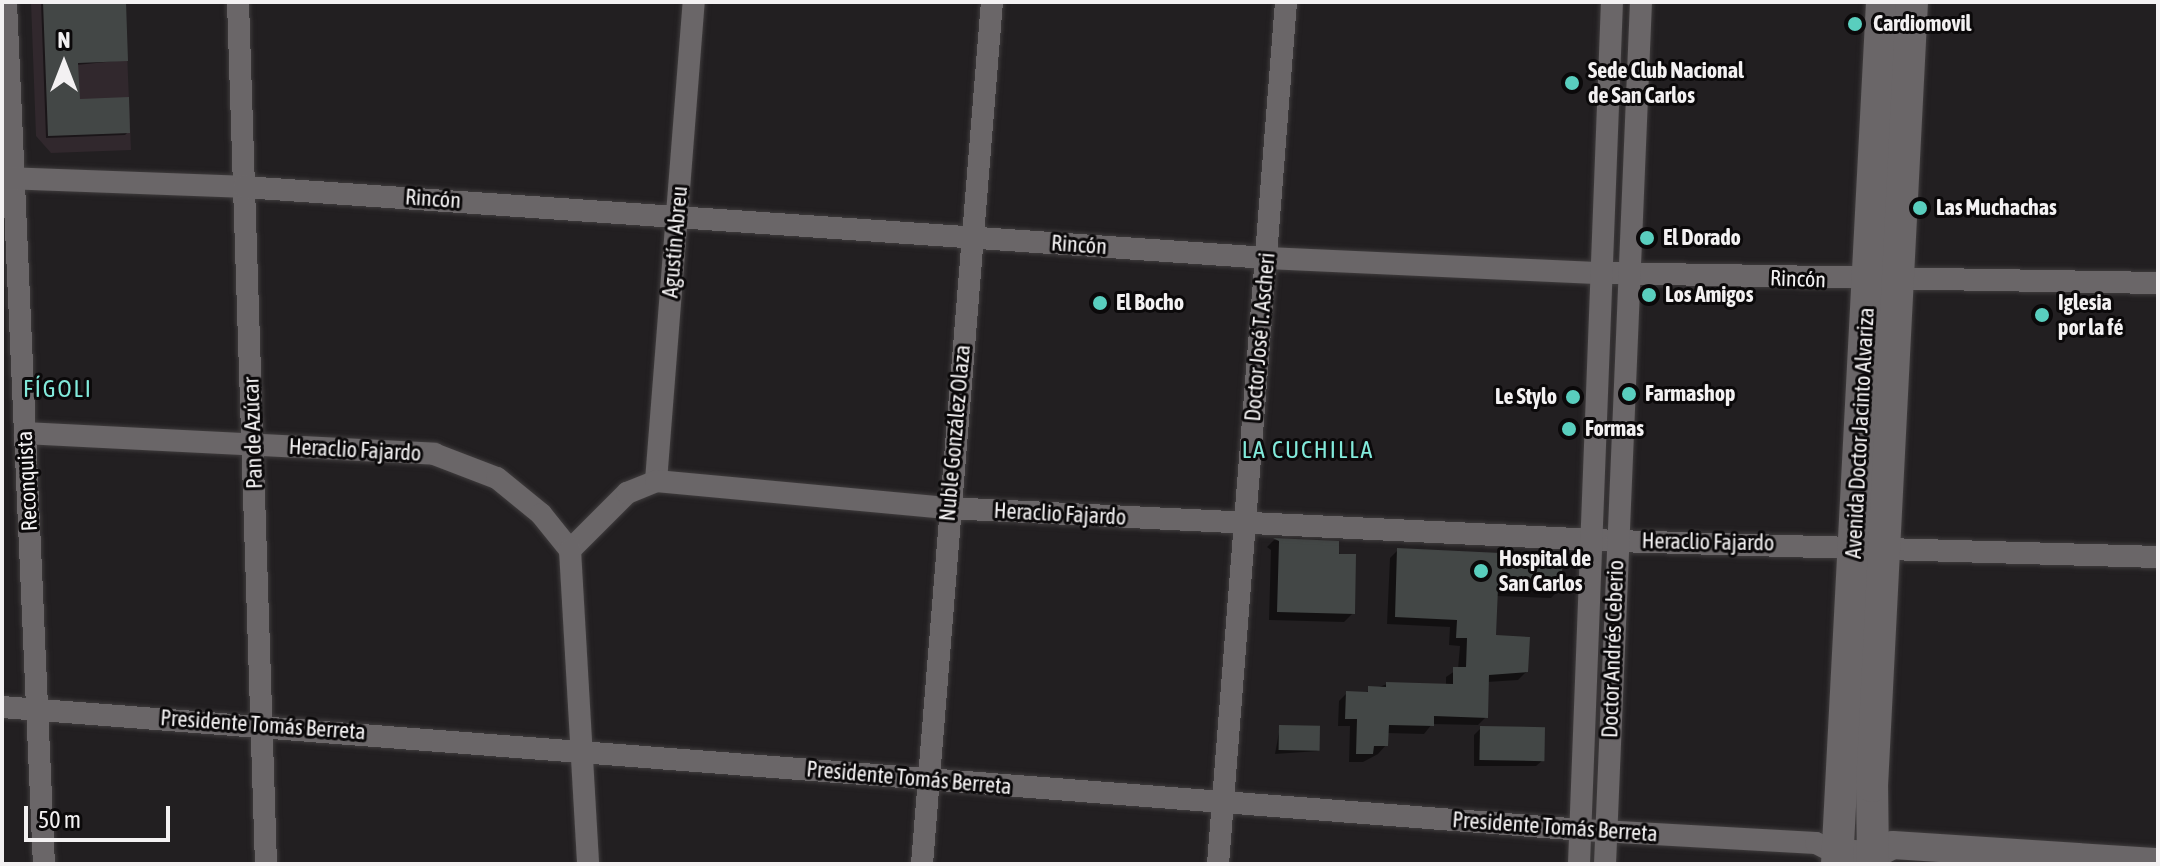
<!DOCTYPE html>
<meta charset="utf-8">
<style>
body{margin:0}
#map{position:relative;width:2160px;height:866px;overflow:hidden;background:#221f21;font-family:"Asap Condensed",sans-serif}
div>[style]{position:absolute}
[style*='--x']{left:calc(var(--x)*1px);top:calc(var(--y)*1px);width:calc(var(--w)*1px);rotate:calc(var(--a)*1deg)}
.built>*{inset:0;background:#31282d}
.shadow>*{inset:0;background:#0007}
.building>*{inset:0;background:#434746;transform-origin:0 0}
.roads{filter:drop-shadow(0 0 2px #3f3c3d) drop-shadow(0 0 2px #3f3c3d)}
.minor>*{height:22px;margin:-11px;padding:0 11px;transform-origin:11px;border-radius:11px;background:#6a6668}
.tertiary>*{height:28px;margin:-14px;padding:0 14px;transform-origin:14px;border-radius:14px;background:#6a6668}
.secondary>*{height:32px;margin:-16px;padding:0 16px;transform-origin:16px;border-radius:16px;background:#6a6668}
.dots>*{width:22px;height:22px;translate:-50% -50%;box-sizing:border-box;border:4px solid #0b090a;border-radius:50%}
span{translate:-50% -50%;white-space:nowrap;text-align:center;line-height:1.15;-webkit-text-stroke:6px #0b090a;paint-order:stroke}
.poi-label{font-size:22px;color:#f3f1f2;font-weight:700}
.left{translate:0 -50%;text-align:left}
.right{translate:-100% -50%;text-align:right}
.street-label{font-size:22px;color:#f3f1f2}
.neighbourhood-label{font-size:24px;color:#82eadb;letter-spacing:2px}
.frame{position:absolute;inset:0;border:4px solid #f3f1f2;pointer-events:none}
.north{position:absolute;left:24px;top:24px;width:80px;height:80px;-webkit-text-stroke:6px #0b090a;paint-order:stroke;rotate:0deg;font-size:22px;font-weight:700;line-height:32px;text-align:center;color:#f3f1f2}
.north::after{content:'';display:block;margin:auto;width:28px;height:36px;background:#f3f1f2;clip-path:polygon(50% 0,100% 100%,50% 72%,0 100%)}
.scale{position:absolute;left:24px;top:806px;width:146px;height:36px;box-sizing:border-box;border:4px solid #f3f1f2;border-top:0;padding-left:10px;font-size:24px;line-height:28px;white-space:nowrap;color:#f3f1f2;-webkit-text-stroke:6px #0b090a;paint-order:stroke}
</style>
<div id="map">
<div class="built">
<i style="clip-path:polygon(31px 2px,125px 2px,131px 150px,51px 153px,36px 136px)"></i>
</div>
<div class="shadow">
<i style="clip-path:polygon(41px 2px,124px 2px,126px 60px,76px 65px,78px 101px,128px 132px,125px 135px,46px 138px)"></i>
<i style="clip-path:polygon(1274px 540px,1337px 543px,1353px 613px,1344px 622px,1269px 620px,1271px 550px,1267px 547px)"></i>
<i style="clip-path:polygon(1398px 550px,1559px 590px,1551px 598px,1496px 596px,1494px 637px,1527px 671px,1518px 680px,1487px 682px,1486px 717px,1478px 725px,1432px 724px,1424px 734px,1387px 733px,1386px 745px,1378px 754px,1363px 762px,1349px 762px,1350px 726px,1338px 726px,1339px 701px,1347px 693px,1364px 693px,1387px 684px,1446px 686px,1446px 677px,1458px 669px,1460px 646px,1449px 645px,1450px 627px,1387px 624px,1390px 558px)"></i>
<i style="clip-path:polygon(1280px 727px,1318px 751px,1275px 754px)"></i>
<i style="clip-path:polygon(1481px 728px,1543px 760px,1536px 766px,1474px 766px,1474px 735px)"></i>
</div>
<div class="building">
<i style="clip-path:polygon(43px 2px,126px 2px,128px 61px,78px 63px,80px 99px,129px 97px,130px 133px,48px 136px)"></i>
<i style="clip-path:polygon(1273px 538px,1339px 541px,1339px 554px,1356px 554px,1355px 614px,1277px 612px,1279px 541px)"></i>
<i style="clip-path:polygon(1397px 548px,1563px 556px,1561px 591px,1498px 588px,1496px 635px,1530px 637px,1528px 672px,1489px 675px,1488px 718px,1434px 716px,1434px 726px,1389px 725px,1388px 746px,1374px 746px,1373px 754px,1356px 754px,1357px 719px,1345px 719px,1346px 691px,1368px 692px,1368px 686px,1386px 687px,1386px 682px,1453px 684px,1453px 667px,1466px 667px,1467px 638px,1456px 638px,1457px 620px,1395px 617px)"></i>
<i style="left:1279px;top:725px;width:41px;height:25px;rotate:1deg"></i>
<i style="left:1480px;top:726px;width:65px;height:34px;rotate:1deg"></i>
</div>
<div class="roads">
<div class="minor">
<i style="--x:6;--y:2;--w:863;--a:87.48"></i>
<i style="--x:238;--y:2;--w:862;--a:88.14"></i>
<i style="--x:2;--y:178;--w:242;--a:2.1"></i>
<i style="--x:244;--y:187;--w:1025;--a:3.97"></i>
<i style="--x:1267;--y:258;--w:335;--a:2.6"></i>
<i style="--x:1602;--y:273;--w:556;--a:1.03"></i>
<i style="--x:25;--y:433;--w:410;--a:2.9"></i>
<i style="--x:434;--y:454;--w:67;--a:20.9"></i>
<i style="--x:497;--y:478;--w:57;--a:39.3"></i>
<i style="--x:541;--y:514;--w:46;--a:51.1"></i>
<i style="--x:656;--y:481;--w:481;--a:-85.5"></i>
<i style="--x:570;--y:550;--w:81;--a:-45"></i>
<i style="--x:627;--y:493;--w:31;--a:-22"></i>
<i style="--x:656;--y:481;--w:292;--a:5.3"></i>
<i style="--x:947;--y:508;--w:670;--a:2.82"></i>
<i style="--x:1616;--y:541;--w:542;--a:1.69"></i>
<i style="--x:570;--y:550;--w:315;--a:86.7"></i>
<i style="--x:2;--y:707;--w:1586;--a:4.45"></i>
<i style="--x:1583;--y:830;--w:233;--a:3.2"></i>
<i style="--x:1816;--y:843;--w:22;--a:27"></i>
<i style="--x:922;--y:864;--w:865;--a:-85.36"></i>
<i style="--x:1218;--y:864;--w:865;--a:-85.49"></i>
<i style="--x:1579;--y:864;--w:863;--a:-87.81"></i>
<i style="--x:1605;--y:864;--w:863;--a:-87.61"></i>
</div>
<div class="tertiary">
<i style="--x:1854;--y:854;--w:20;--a:3"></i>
<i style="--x:1874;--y:855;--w:21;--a:-28"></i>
<i style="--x:1893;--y:845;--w:266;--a:3.7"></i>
</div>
<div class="secondary">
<i style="--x:1837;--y:864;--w:863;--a:-87.01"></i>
<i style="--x:1873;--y:864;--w:78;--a:-90.7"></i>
<i style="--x:1872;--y:786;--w:785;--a:-87.08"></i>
</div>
</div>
<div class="dots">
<i style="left:1855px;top:24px;background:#59cebe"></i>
<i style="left:1572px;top:83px;background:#59cebe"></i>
<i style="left:1920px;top:208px;background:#59cebe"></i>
<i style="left:1647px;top:238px;background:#59cebe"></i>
<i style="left:1649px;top:295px;background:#59cebe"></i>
<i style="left:1100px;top:303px;background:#59cebe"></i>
<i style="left:2042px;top:315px;background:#59cebe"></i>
<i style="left:1629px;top:394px;background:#59cebe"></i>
<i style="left:1573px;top:397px;background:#59cebe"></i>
<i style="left:1569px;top:429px;background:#59cebe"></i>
<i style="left:1481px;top:571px;background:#59cebe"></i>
</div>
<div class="poi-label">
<span class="left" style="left:1873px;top:24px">Cardiomovil</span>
<span class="left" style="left:1588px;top:83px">Sede Club Nacional<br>de San Carlos</span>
<span class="left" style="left:1936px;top:208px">Las Muchachas</span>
<span class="left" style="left:1663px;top:238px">El Dorado</span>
<span class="left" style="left:1665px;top:295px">Los Amigos</span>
<span class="left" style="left:2058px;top:315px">Iglesia<br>por la fé</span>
<span class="left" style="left:1116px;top:303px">El Bocho</span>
<span class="left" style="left:1645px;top:394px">Farmashop</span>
<span class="right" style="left:1557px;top:397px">Le Stylo</span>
<span class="left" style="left:1585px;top:429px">Formas</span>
<span class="left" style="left:1499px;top:571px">Hospital de<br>San Carlos</span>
</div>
<div class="street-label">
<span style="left:433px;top:199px;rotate:4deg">Rincón</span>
<span style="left:675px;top:242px;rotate:-85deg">Agustín Abreu</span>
<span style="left:1079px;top:245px;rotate:4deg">Rincón</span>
<span style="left:1798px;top:279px;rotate:2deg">Rincón</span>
<span style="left:1260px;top:337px;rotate:-85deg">Doctor José T. Ascheri</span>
<span style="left:253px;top:433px;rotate:-92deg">Pan de Azúcar</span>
<span style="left:955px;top:433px;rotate:-85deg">Nuble González Olaza</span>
<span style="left:1860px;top:433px;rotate:-87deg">Avenida Doctor Jacinto Alvariza</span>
<span style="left:355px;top:450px;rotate:3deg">Heraclio Fajardo</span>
<span style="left:27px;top:481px;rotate:-93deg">Reconquista</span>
<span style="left:1060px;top:514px;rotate:3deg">Heraclio Fajardo</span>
<span style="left:1708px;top:542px;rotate:1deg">Heraclio Fajardo</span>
<span style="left:1613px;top:649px;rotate:-88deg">Doctor Andrés Ceberio</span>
<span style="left:263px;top:725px;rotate:4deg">Presidente Tomás Berreta</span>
<span style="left:909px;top:778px;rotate:5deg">Presidente Tomás Berreta</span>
<span style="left:1555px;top:827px;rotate:4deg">Presidente Tomás Berreta</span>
</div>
<div class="neighbourhood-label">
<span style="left:58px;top:389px">FÍGOLI</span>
<span style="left:1308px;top:450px">LA CUCHILLA</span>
</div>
<div class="frame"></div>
<div class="north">N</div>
<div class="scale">50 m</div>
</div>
